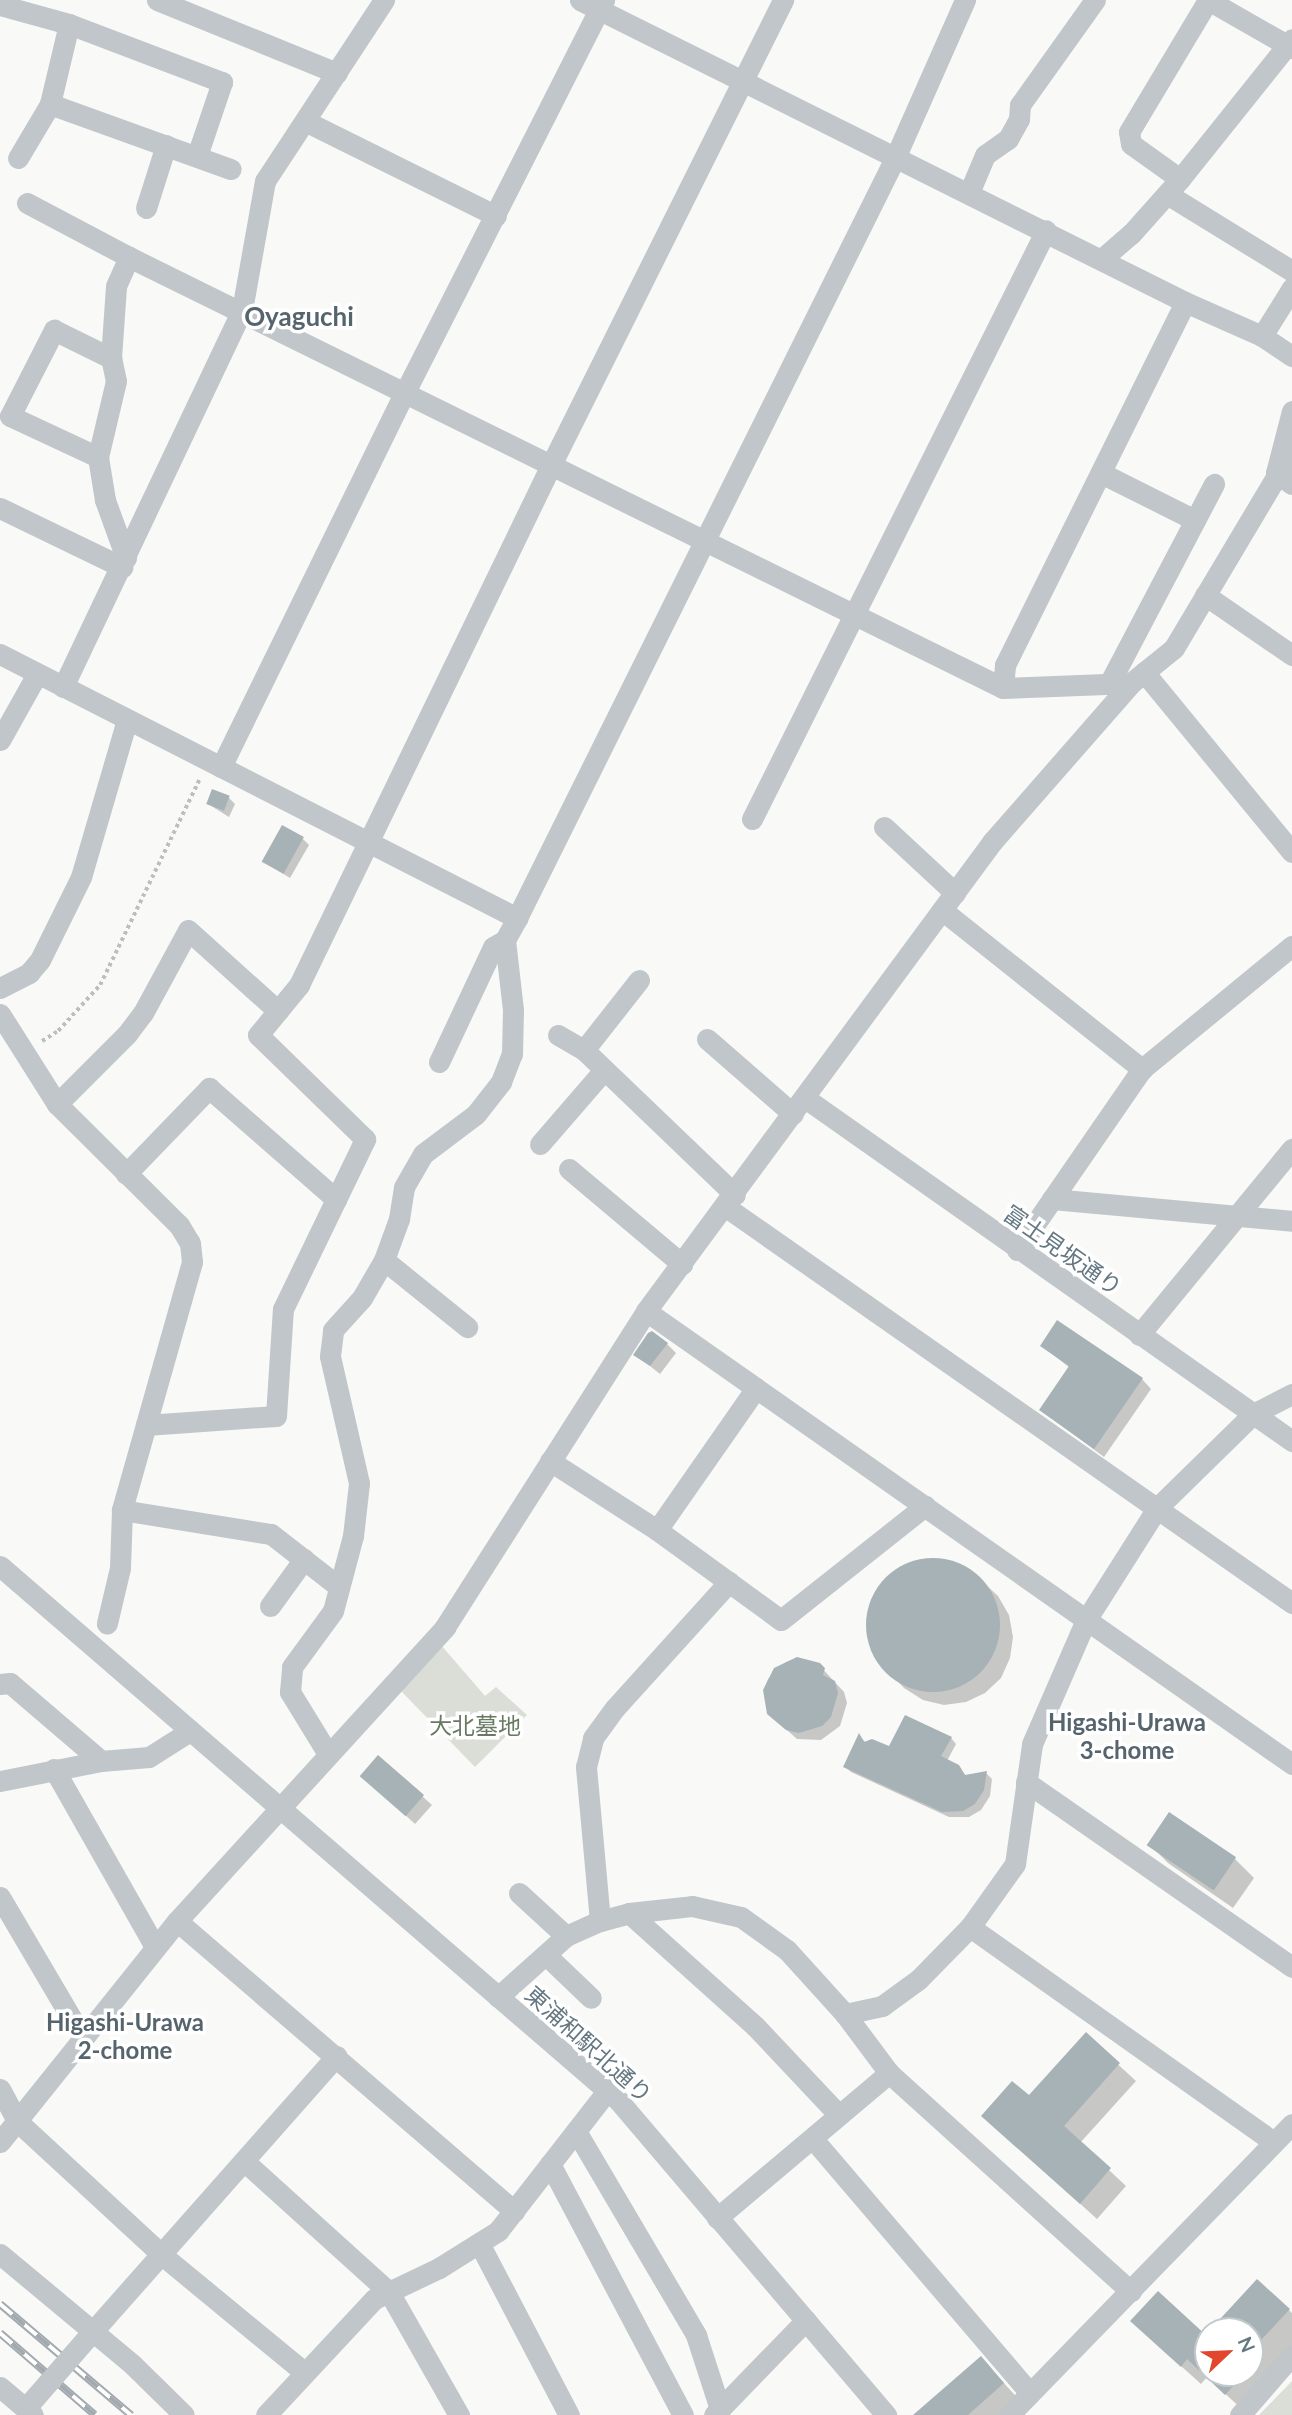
<!DOCTYPE html>
<meta charset="utf-8">
<style>
body{margin:0}
#map{position:relative;width:1292px;height:2415px;overflow:hidden;background:#f9f9f7;font-family:Lato,"Noto Sans JP",sans-serif}
div>[style]{position:absolute}
[style*='--x']{left:calc(var(--x)*1px);top:calc(var(--y)*1px);width:calc(var(--w)*1px);rotate:calc(var(--a)*1deg)}
.green>*{inset:0;background:#daded6}
.shadow>*{inset:0;background:#0003}
.building>*{inset:0;background:#a7b2b6;transform-origin:0 0}
.round{border-radius:50%}
.path>*{height:3.5px;margin-top:-1.75px;transform-origin:0;background:repeating-linear-gradient(90deg,#bbbfc1 0 3.5px,transparent 0 7px)}
.minor>*{height:21px;margin:-10.5px;padding:0 10.5px;transform-origin:10.5px;border-radius:10.5px;background:#c0c6c9}
.rail>*{height:8px;margin-top:-4px;transform-origin:0;background:repeating-linear-gradient(90deg,#fff 0 16px,#a2aaaf 0 32px);box-sizing:border-box;border-block:2px solid #a2aaaf}
.minor-bridge>*{height:21px;margin:-10.5px;padding:0 10.5px;transform-origin:10.5px;border-radius:10.5px;background:#c0c6c9}
span{translate:-50% -50%;white-space:nowrap;text-align:center;line-height:1.15;-webkit-text-stroke:7px #fff;paint-order:stroke}
.street-label{font-size:23px;color:#657882}
.park-label{font-size:23px;color:#697a63}
.neighbourhood-label{font-size:24px;color:#56656d;font-weight:700}
.quarter-label{font-size:26px;color:#56656d;font-weight:700}
.north{position:absolute;left:1194px;top:2317px;width:70px;height:70px;box-sizing:border-box;background:#fff;border:2px solid #c1c9cd;border-radius:50%;rotate:67deg;font-size:19px;font-weight:700;line-height:28px;text-align:center;color:#657882}
.north::after{content:'';display:block;margin:auto;width:24px;height:32px;background:#e2472e;clip-path:polygon(50% 0,100% 100%,50% 72%,0 100%)}
</style>
<div id="map">
<div class="green">
<i style="clip-path:polygon(441px 1645px,485px 1696px,496px 1687px,527px 1715px,475px 1767px,400px 1690px)"></i>
<i style="clip-path:polygon(1292px 2381px,1292px 2415px,1259px 2415px)"></i>
</div>
<div class="shadow">
<i style="clip-path:polygon(229px 798px,235px 804px,229px 817px,208px 804px)"></i>
<i style="clip-path:polygon(303px 839px,309px 845px,290px 878px,264px 862px)"></i>
<i style="clip-path:polygon(667px 1344px,676px 1353px,660px 1374px,636px 1355px)"></i>
<i style="clip-path:polygon(1042px 1346px,1142px 1379px,1151px 1389px,1104px 1457px,1041px 1410px,1070px 1368px)"></i>
<i style="clip-path:polygon(926px 1559px,947px 1560px,968px 1568px,998px 1596px,1009px 1615px,1013px 1637px,1010px 1658px,1001px 1678px,985px 1693px,966px 1702px,944px 1705px,923px 1700px,904px 1688px,876px 1658px,869px 1638px,868px 1616px,874px 1595px,887px 1577px,905px 1565px)"></i>
<i style="clip-path:polygon(797px 1659px,819px 1665px,844px 1692px,847px 1703px,840px 1726px,821px 1740px,797px 1739px,779px 1723px,764px 1690px,768px 1679px,786px 1662px)"></i>
<i style="clip-path:polygon(860px 1736px,866px 1743px,890px 1748px,951px 1738px,956px 1744px,947px 1761px,958px 1767px,967px 1777px,986px 1773px,992px 1779px,990px 1796px,981px 1810px,969px 1817px,949px 1817px,851px 1772px,845px 1767px)"></i>
<i style="clip-path:polygon(372px 1785px,422px 1796px,432px 1805px,415px 1824px)"></i>
<i style="clip-path:polygon(1170px 1814px,1235px 1859px,1254px 1878px,1233px 1908px,1168px 1863px,1149px 1844px)"></i>
<i style="clip-path:polygon(1086px 2035px,1136px 2081px,1080px 2143px,1126px 2186px,1097px 2219px,983px 2116px,1029px 2097px)"></i>
<i style="clip-path:polygon(1257px 2281px,1292px 2313px,1292px 2346px,1245px 2412px,1207px 2377px,1201px 2384px,1151px 2339px,1208px 2335px,1208px 2373px,1250px 2373px,1250px 2331px,1212px 2331px)"></i>
<i style="clip-path:polygon(981px 2358px,1022px 2403px,1008px 2415px,927px 2415px)"></i>
</div>
<div class="building">
<i style="left:212px;top:789px;width:19px;height:16px;rotate:21deg"></i>
<i style="left:282px;top:825px;width:25px;height:42px;rotate:29deg"></i>
<i style="clip-path:polygon(1057px 1320px,1143px 1378px,1094px 1449px,1039px 1410px,1069px 1366px,1040px 1346px)"></i>
<i style="clip-path:polygon(652px 1331px,668px 1343px,650px 1366px,633px 1355px,648px 1333px)"></i>
<i class="round" style="left:866px;top:1558px;width:134px;height:134px"></i>
<i style="clip-path:polygon(797px 1657px,820px 1663px,825px 1668px,823px 1675px,835px 1681px,838px 1693px,831px 1717px,822px 1726px,799px 1733px,786px 1730px,767px 1714px,763px 1690px,774px 1668px)"></i>
<i style="clip-path:polygon(905px 1715px,952px 1737px,941px 1756px,959px 1765px,965px 1775px,987px 1771px,984px 1790px,975px 1804px,963px 1811px,942px 1812px,843px 1767px,859px 1733px,864px 1742px,872px 1739px,889px 1746px)"></i>
<i style="left:378px;top:1755px;width:61px;height:28px;rotate:41deg"></i>
<i style="left:1169px;top:1812px;width:81px;height:40px;rotate:34deg"></i>
<i style="clip-path:polygon(1086px 2032px,1120px 2063px,1064px 2126px,1111px 2168px,1080px 2204px,981px 2116px,1012px 2081px,1029px 2095px)"></i>
<i style="clip-path:polygon(1257px 2279px,1290px 2309px,1250px 2352px,1250px 2331px,1209px 2331px)"></i>
<i style="clip-path:polygon(1158px 2291px,1208px 2337px,1208px 2373px,1245px 2373px,1225px 2395px,1187px 2359px,1181px 2367px,1130px 2321px)"></i>
<i style="clip-path:polygon(981px 2356px,1004px 2383px,968px 2415px,913px 2415px)"></i>
</div>
<div class="path">
<i style="--x:42;--y:1041;--w:19;--a:-32"></i>
<i style="--x:58;--y:1031;--w:62;--a:-47.6"></i>
<i style="--x:100;--y:985;--w:230;--a:-64.2"></i>
</div>
<div class="minor">
<i style="--x:157;--y:0;--w:194;--a:22.1"></i>
<i style="--x:580;--y:0;--w:676;--a:26.53"></i>
<i style="--x:1185;--y:302;--w:84;--a:23.8"></i>
<i style="--x:1262;--y:336;--w:36;--a:34"></i>
<i style="--x:0;--y:5;--w:72;--a:15.4"></i>
<i style="--x:69;--y:24;--w:164;--a:20.8"></i>
<i style="--x:222;--y:82;--w:78;--a:108.7"></i>
<i style="--x:69;--y:24;--w:82;--a:103.4"></i>
<i style="--x:50;--y:104;--w:192;--a:19.8"></i>
<i style="--x:305;--y:121;--w:213;--a:26.4"></i>
<i style="--x:18;--y:158;--w:63;--a:-59.3"></i>
<i style="--x:1180;--y:179;--w:60;--a:-144.5"></i>
<i style="--x:1131;--y:144;--w:12;--a:-99"></i>
<i style="--x:1129;--y:132;--w:154;--a:-59.1"></i>
<i style="--x:1208;--y:0;--w:97;--a:29.7"></i>
<i style="--x:969;--y:193;--w:41;--a:-67.2"></i>
<i style="--x:985;--y:155;--w:28;--a:-35"></i>
<i style="--x:1008;--y:139;--w:23;--a:-61"></i>
<i style="--x:1019;--y:119;--w:14;--a:-86"></i>
<i style="--x:1020;--y:105;--w:129;--a:-54.5"></i>
<i style="--x:1167;--y:194;--w:147;--a:31.6"></i>
<i style="--x:27;--y:203;--w:115;--a:27.9"></i>
<i style="--x:129;--y:257;--w:974;--a:26.25"></i>
<i style="--x:1003;--y:688;--w:128;--a:-2.2"></i>
<i style="--x:146;--y:208;--w:66;--a:-72.4"></i>
<i style="--x:1103;--y:258;--w:37;--a:-41"></i>
<i style="--x:1131;--y:234;--w:74;--a:-48.3"></i>
<i style="--x:1180;--y:179;--w:179;--a:-51.3"></i>
<i style="--x:1262;--y:336;--w:57;--a:-58"></i>
<i style="--x:1292;--y:411;--w:64;--a:104.5"></i>
<i style="--x:1276;--y:473;--w:19;--a:35"></i>
<i style="--x:98;--y:457;--w:97;--a:-155"></i>
<i style="--x:10;--y:416;--w:97;--a:-62.9"></i>
<i style="--x:54;--y:330;--w:64;--a:26.2"></i>
<i style="--x:1101;--y:473;--w:105;--a:26.6"></i>
<i style="--x:0;--y:508;--w:136;--a:25.8"></i>
<i style="--x:126;--y:558;--w:62;--a:-109.9"></i>
<i style="--x:105;--y:500;--w:44;--a:-99.2"></i>
<i style="--x:98;--y:457;--w:78;--a:-76.7"></i>
<i style="--x:116;--y:381;--w:24;--a:-102"></i>
<i style="--x:111;--y:358;--w:72;--a:-86"></i>
<i style="--x:116;--y:286;--w:32;--a:-66"></i>
<i style="--x:1205;--y:595;--w:106;--a:34.6"></i>
<i style="--x:0;--y:654;--w:581;--a:27.05"></i>
<i style="--x:1144;--y:672;--w:233;--a:50.6"></i>
<i style="--x:1109;--y:684;--w:226;--a:-62.3"></i>
<i style="--x:63;--y:687;--w:417;--a:-64.6"></i>
<i style="--x:242;--y:310;--w:131;--a:-79.9"></i>
<i style="--x:265;--y:181;--w:217;--a:-56.7"></i>
<i style="--x:1003;--y:688;--w:23;--a:-85"></i>
<i style="--x:1005;--y:665;--w:405;--a:-63.6"></i>
<i style="--x:0;--y:740;--w:76;--a:-60.7"></i>
<i style="--x:221;--y:767;--w:418;--a:-63.9"></i>
<i style="--x:405;--y:392;--w:440;--a:-63.1"></i>
<i style="--x:752;--y:819;--w:658;--a:-63.47"></i>
<i style="--x:884;--y:827;--w:97;--a:42.9"></i>
<i style="--x:942;--y:910;--w:256;--a:38.5"></i>
<i style="--x:0;--y:988;--w:33;--a:-27"></i>
<i style="--x:29;--y:973;--w:17;--a:-50"></i>
<i style="--x:40;--y:960;--w:93;--a:-63.7"></i>
<i style="--x:81;--y:877;--w:164;--a:-73.7"></i>
<i style="--x:0;--y:1014;--w:107;--a:57.7"></i>
<i style="--x:57;--y:1104;--w:172;--a:44.8"></i>
<i style="--x:179;--y:1225;--w:21;--a:59"></i>
<i style="--x:190;--y:1243;--w:19;--a:84"></i>
<i style="--x:192;--y:1262;--w:258;--a:105.8"></i>
<i style="--x:122;--y:1510;--w:58;--a:92"></i>
<i style="--x:120;--y:1568;--w:57;--a:103.3"></i>
<i style="--x:558;--y:1035;--w:30;--a:30"></i>
<i style="--x:584;--y:1050;--w:209;--a:43.8"></i>
<i style="--x:707;--y:1039;--w:114;--a:41.1"></i>
<i style="--x:584;--y:1050;--w:89;--a:-51.8"></i>
<i style="--x:439;--y:1062;--w:127;--a:-64.8"></i>
<i style="--x:493;--y:947;--w:14;--a:-30"></i>
<i style="--x:505;--y:940;--w:25;--a:-61"></i>
<i style="--x:517;--y:918;--w:849;--a:-63.56"></i>
<i style="--x:895;--y:158;--w:173;--a:-66.1"></i>
<i style="--x:805;--y:1098;--w:596;--a:35.16"></i>
<i style="--x:57;--y:1104;--w:99;--a:-45"></i>
<i style="--x:127;--y:1034;--w:26;--a:-53"></i>
<i style="--x:143;--y:1013;--w:94;--a:-61.5"></i>
<i style="--x:188;--y:930;--w:121;--a:42"></i>
<i style="--x:540;--y:1144;--w:98;--a:-49.1"></i>
<i style="--x:569;--y:1169;--w:148;--a:40.1"></i>
<i style="--x:126;--y:1174;--w:120;--a:-46"></i>
<i style="--x:209;--y:1088;--w:169;--a:41.2"></i>
<i style="--x:1052;--y:1199;--w:241;--a:5.2"></i>
<i style="--x:726;--y:1207;--w:691;--a:34.98"></i>
<i style="--x:1017;--y:1250;--w:220;--a:-55.4"></i>
<i style="--x:1142;--y:1069;--w:194;--a:-39.4"></i>
<i style="--x:384;--y:1260;--w:107;--a:38.9"></i>
<i style="--x:646;--y:1311;--w:789;--a:35.04"></i>
<i style="--x:1139;--y:1335;--w:241;--a:-50.6"></i>
<i style="--x:146;--y:1425;--w:130;--a:-4"></i>
<i style="--x:276;--y:1416;--w:107;--a:-86.3"></i>
<i style="--x:283;--y:1309;--w:189;--a:-64.2"></i>
<i style="--x:365;--y:1139;--w:149;--a:-135.8"></i>
<i style="--x:258;--y:1035;--w:65;--a:-50.6"></i>
<i style="--x:299;--y:985;--w:578;--a:-64.14"></i>
<i style="--x:551;--y:465;--w:520;--a:-63.48"></i>
<i style="--x:550;--y:1461;--w:127;--a:32.8"></i>
<i style="--x:657;--y:1530;--w:153;--a:36"></i>
<i style="--x:781;--y:1620;--w:184;--a:-38.4"></i>
<i style="--x:122;--y:1510;--w:151;--a:9.2"></i>
<i style="--x:271;--y:1534;--w:86;--a:37.9"></i>
<i style="--x:657;--y:1530;--w:173;--a:-55.1"></i>
<i style="--x:0;--y:1566;--w:817;--a:40.83"></i>
<i style="--x:618;--y:2100;--w:414;--a:49.6"></i>
<i style="--x:270;--y:1606;--w:58;--a:-54.1"></i>
<i style="--x:0;--y:1684;--w:10;--a:-6"></i>
<i style="--x:10;--y:1683;--w:120;--a:40.6"></i>
<i style="--x:328;--y:1754;--w:73;--a:-121.5"></i>
<i style="--x:290;--y:1692;--w:25;--a:-85"></i>
<i style="--x:292;--y:1667;--w:69;--a:-53.8"></i>
<i style="--x:333;--y:1611;--w:78;--a:-75.1"></i>
<i style="--x:353;--y:1536;--w:53;--a:-83.5"></i>
<i style="--x:359;--y:1483;--w:130;--a:-102.9"></i>
<i style="--x:330;--y:1356;--w:26;--a:-83"></i>
<i style="--x:333;--y:1330;--w:43;--a:-47.8"></i>
<i style="--x:362;--y:1298;--w:44;--a:-59.9"></i>
<i style="--x:384;--y:1260;--w:44;--a:-69.9"></i>
<i style="--x:399;--y:1219;--w:32;--a:-81"></i>
<i style="--x:404;--y:1187;--w:38;--a:-60"></i>
<i style="--x:423;--y:1154;--w:66;--a:-37"></i>
<i style="--x:476;--y:1114;--w:41;--a:-52"></i>
<i style="--x:501;--y:1082;--w:30;--a:-69"></i>
<i style="--x:512;--y:1054;--w:44;--a:-88.7"></i>
<i style="--x:513;--y:1010;--w:70;--a:-96.5"></i>
<i style="--x:54;--y:1769;--w:205;--a:60.4"></i>
<i style="--x:0;--y:1781;--w:103;--a:-11.2"></i>
<i style="--x:101;--y:1761;--w:48;--a:-4.8"></i>
<i style="--x:149;--y:1757;--w:49;--a:-32.4"></i>
<i style="--x:1026;--y:1782;--w:324;--a:34.8"></i>
<i style="--x:519;--y:1893;--w:64;--a:42.5"></i>
<i style="--x:0;--y:1897;--w:161;--a:59.5"></i>
<i style="--x:629;--y:1913;--w:169;--a:41.9"></i>
<i style="--x:755;--y:2026;--w:122;--a:46.7"></i>
<i style="--x:177;--y:1921;--w:445;--a:40.7"></i>
<i style="--x:600;--y:1921;--w:155;--a:-95.2"></i>
<i style="--x:586;--y:1767;--w:30;--a:-76"></i>
<i style="--x:593;--y:1738;--w:37;--a:-54"></i>
<i style="--x:615;--y:1708;--w:170;--a:-47.9"></i>
<i style="--x:970;--y:1927;--w:372;--a:35.3"></i>
<i style="--x:546;--y:1955;--w:62;--a:43.7"></i>
<i style="--x:498;--y:1997;--w:91;--a:-41.9"></i>
<i style="--x:566;--y:1936;--w:37;--a:-24"></i>
<i style="--x:600;--y:1921;--w:30;--a:-15"></i>
<i style="--x:629;--y:1913;--w:63;--a:-6.3"></i>
<i style="--x:692;--y:1906;--w:50;--a:12.7"></i>
<i style="--x:741;--y:1917;--w:57;--a:35.7"></i>
<i style="--x:787;--y:1950;--w:86;--a:47.8"></i>
<i style="--x:845;--y:2014;--w:74;--a:53.3"></i>
<i style="--x:889;--y:2073;--w:326;--a:42.1"></i>
<i style="--x:845;--y:2014;--w:38;--a:-12"></i>
<i style="--x:882;--y:2006;--w:46;--a:-36.1"></i>
<i style="--x:919;--y:1979;--w:73;--a:-45.6"></i>
<i style="--x:970;--y:1927;--w:77;--a:-54.5"></i>
<i style="--x:1015;--y:1864;--w:121;--a:-81.9"></i>
<i style="--x:1032;--y:1744;--w:135;--a:-66.5"></i>
<i style="--x:1086;--y:1620;--w:133;--a:-57.6"></i>
<i style="--x:1157;--y:1508;--w:134;--a:-44.4"></i>
<i style="--x:1253;--y:1414;--w:44;--a:-27.1"></i>
<i style="--x:0;--y:2089;--w:36;--a:62"></i>
<i style="--x:17;--y:2121;--w:197;--a:42.7"></i>
<i style="--x:162;--y:2255;--w:185;--a:39.5"></i>
<i style="--x:576;--y:2131;--w:237;--a:59.5"></i>
<i style="--x:696;--y:2335;--w:78;--a:72"></i>
<i style="--x:813;--y:2139;--w:334;--a:49.5"></i>
<i style="--x:0;--y:2142;--w:283;--a:-51.3"></i>
<i style="--x:177;--y:1921;--w:398;--a:-47.6"></i>
<i style="--x:445;--y:1627;--w:375;--a:-57.5"></i>
<i style="--x:646;--y:1311;--w:583;--a:-53.58"></i>
<i style="--x:992;--y:842;--w:211;--a:-48.8"></i>
<i style="--x:1131;--y:683;--w:55;--a:-39.1"></i>
<i style="--x:1174;--y:648;--w:230;--a:-59.2"></i>
<i style="--x:244;--y:2161;--w:195;--a:42.1"></i>
<i style="--x:389;--y:2292;--w:142;--a:60.4"></i>
<i style="--x:550;--y:2164;--w:284;--a:62.1"></i>
<i style="--x:717;--y:2218;--w:225;--a:-40.1"></i>
<i style="--x:479;--y:2243;--w:194;--a:62.4"></i>
<i style="--x:0;--y:2254;--w:173;--a:39.8"></i>
<i style="--x:133;--y:2365;--w:71;--a:44.4"></i>
<i style="--x:86;--y:2339;--w:378;--a:-48.5"></i>
<i style="--x:0;--y:2387;--w:43;--a:40.3"></i>
<i style="--x:266;--y:2415;--w:158;--a:-47"></i>
<i style="--x:374;--y:2299;--w:72;--a:-25.5"></i>
<i style="--x:439;--y:2268;--w:70;--a:-32.1"></i>
<i style="--x:498;--y:2231;--w:177;--a:-52.1"></i>
<i style="--x:714;--y:2415;--w:132;--a:-45.9"></i>
<i style="--x:1009;--y:2415;--w:406;--a:-45.8"></i>
<i style="--x:1240;--y:2415;--w:79;--a:-49.1"></i>
</div>
<div class="rail">
<i style="--x:0;--y:2304;--w:172;--a:40.3"></i>
<i style="--x:0;--y:2333;--w:125;--a:40.8"></i>
</div>
<div class="minor-bridge">
<i style="--x:31;--y:2402;--w:84;--a:-48.9"></i>
</div>
<div class="street-label">
<span style="left:1063px;top:1250px;rotate:35deg">富士見坂通り</span>
<span style="left:589px;top:2044px;rotate:42deg">東浦和駅北通り</span>
</div>
<div class="park-label">
<span style="left:475px;top:1725px">大北墓地</span>
</div>
<div class="neighbourhood-label">
<span style="left:1127px;top:1736px">Higashi-Urawa<br>3-chome</span>
<span style="left:125px;top:2036px">Higashi-Urawa<br>2-chome</span>
</div>
<div class="quarter-label">
<span style="left:299px;top:317px">Oyaguchi</span>
</div>
<div class="north">N</div>
</div>
